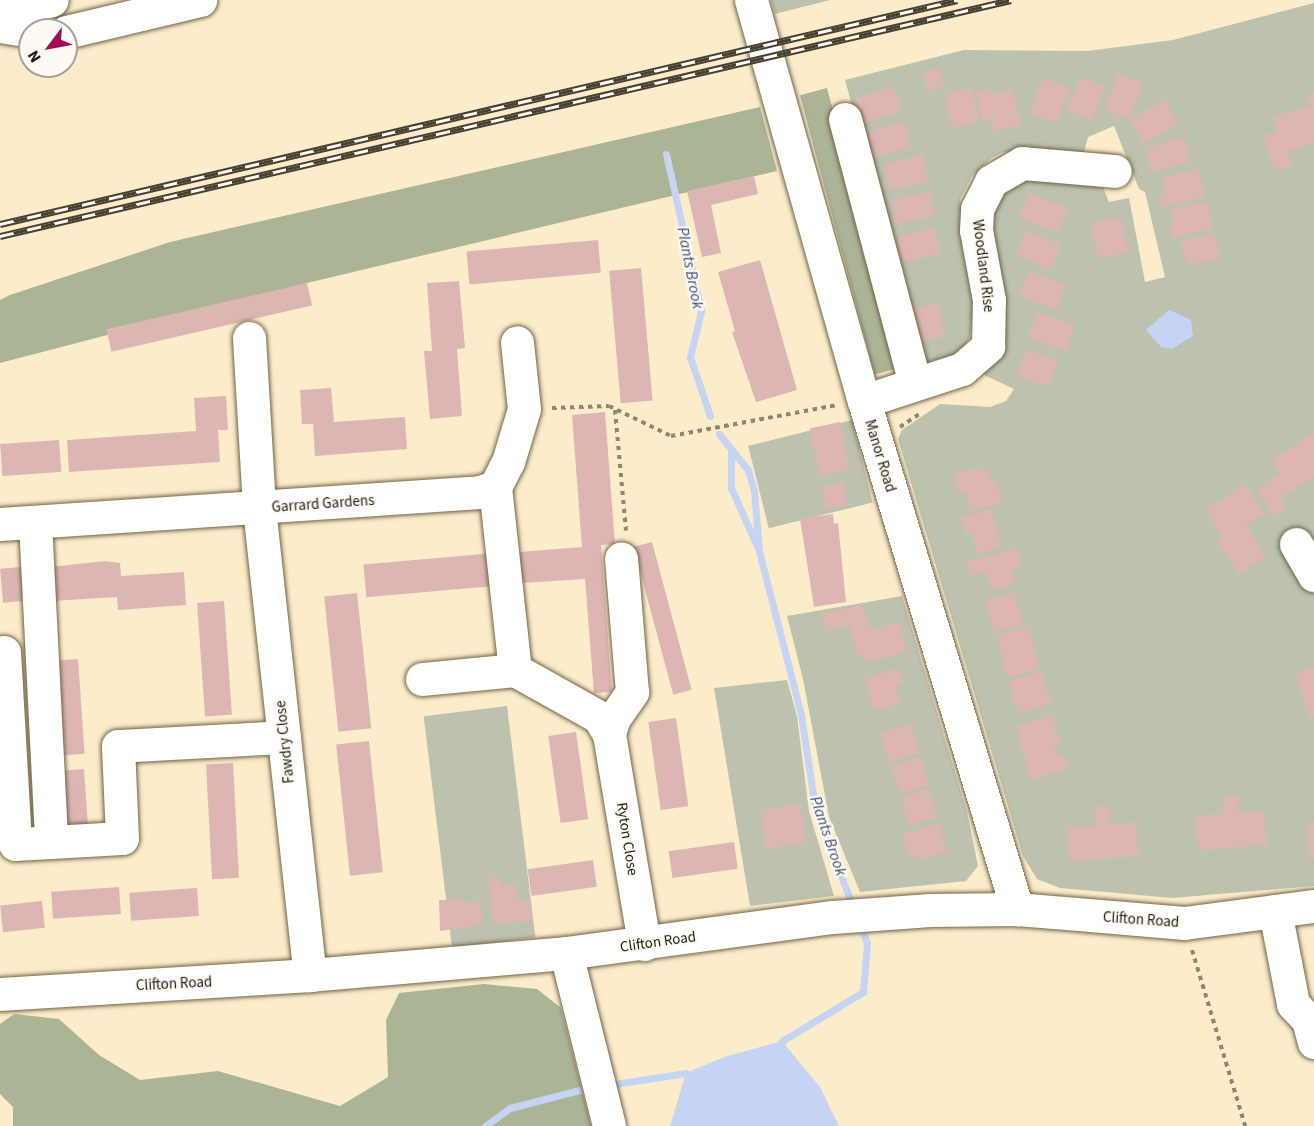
<!DOCTYPE html>
<style>
body{margin:0}
#map{position:relative;width:1314px;height:1126px;overflow:hidden;background:#fcecca;font-family:"Source Sans 3",sans-serif}
div>[style]{position:absolute}
[style*='--x']{left:calc(var(--x)*1px);top:calc(var(--y)*1px);width:calc(var(--w)*1px);rotate:calc(var(--a)*1deg)}
.green>*{inset:0;background:#bcc2ae;transform-origin:0 0}
.forest>*{inset:0;background:#abb595;transform-origin:0 0}
.water>*{inset:0;background:#c5d4f3}
.stream>*{height:7px;margin:-3.5px;padding:0 3.5px;transform-origin:3.5px;border-radius:3.5px;background:#c5d4f3}
.building>*{inset:0;background:#ddb6b3;transform-origin:0 0}
.path>*{height:4px;margin-top:-2px;transform-origin:0;background:repeating-linear-gradient(90deg,#90856e 0 4.5px,transparent 0 9px)}
.roads{filter:drop-shadow(0 0 2px #706345) drop-shadow(0 0 2px #706345)}
.minor>*{height:33px;margin:-16.5px;padding:0 16.5px;transform-origin:16.5px;border-radius:16.5px;background:#fff}
.major>*{height:33px;margin:-16.5px;padding:0 16.5px;transform-origin:16.5px;border-radius:16.5px;background:#fff}
.rail>*{height:7px;margin-top:-3.5px;transform-origin:0;background:repeating-linear-gradient(90deg,#fdfaf3 0 14px,#474030 0 28px);box-sizing:border-box;border-block:2px solid #474030}
span{translate:-50% -50%;white-space:nowrap;text-align:center;line-height:1.15;-webkit-text-stroke:4.5px #fdfaf3;paint-order:stroke}
.street-label{font-size:15px;color:#211b0f}
.water-label{font-size:16px;color:#394d78;font-style:italic}
.north{position:absolute;left:18px;top:18px;width:60px;height:60px;box-sizing:border-box;background:#fdfaf3;border:2px solid #a5a198;border-radius:50%;rotate:238deg;font-size:16px;font-weight:700;line-height:24px;text-align:center;color:#211b0f}
.north::after{content:'';display:block;margin:auto;width:21px;height:27px;background:#a00e55;clip-path:polygon(50% 0,100% 100%,50% 72%,0 100%)}
</style>
<div id="map">
<div class="green">
<i style="clip-path:polygon(771px 0,830px 0,775px 14px)"></i>
<i style="clip-path:polygon(1314px 3px,1314px 886px,1172px 898px,1060px 888px,1037px 879px,1023px 856px,898px 439px,902px 430px,940px 404px,990px 407px,1006px 401px,1014px 389px,982px 374px,999px 360px,1006px 336px,993px 228px,994px 205px,999px 196px,1022px 179px,1041px 179px,1103px 187px,1109px 202px,1129px 198px,1145px 282px,1165px 277px,1145px 192px,1139px 189px,1114px 126px,1088px 137px,1084px 152px,1030px 148px,1001px 153px,990px 159px,972px 176px,960px 199px,974px 308px,970px 336px,965px 346px,952px 356px,923px 363px,845px 80px,964px 50px,1087px 51px,1173px 40px)"></i>
<i style="left:852px;top:420px;width:85px;height:107px;rotate:76deg"></i>
<i style="clip-path:polygon(902px 596px,967px 812px,978px 866px,966px 881px,860px 892px,829px 817px,803px 679px,787px 616px)"></i>
<i style="clip-path:polygon(787px 680px,797px 716px,809px 811px,834px 896px,750px 906px,714px 688px)"></i>
<i style="left:507px;top:706px;width:233px;height:84px;rotate:83deg"></i>
</div>
<div class="forest">
<i style="left:827px;top:88px;width:289px;height:28px;rotate:75deg"></i>
<i style="clip-path:polygon(760px 107px,777px 171px,307px 283px,0 363px,0 300px,10px 295px,170px 242px)"></i>
<i style="clip-path:polygon(484px 984px,537px 989px,561px 1008px,591px 1126px,13px 1126px,13px 1107px,0 1094px,0 1024px,14px 1014px,59px 1019px,99px 1055px,140px 1080px,218px 1071px,340px 1106px,388px 1077px,386px 1020px,399px 993px)"></i>
</div>
<div class="water">
<i style="clip-path:polygon(1169px 310px,1191px 320px,1193px 336px,1172px 349px,1161px 347px,1146px 330px)"></i>
<i style="clip-path:polygon(782px 1041px,820px 1087px,839px 1126px,670px 1126px,686px 1073px,724px 1057px)"></i>
</div>
<div class="stream">
<i style="--x:666;--y:154;--w:161;--a:77.4"></i>
<i style="--x:701;--y:311;--w:47;--a:103.4"></i>
<i style="--x:690;--y:357;--w:62;--a:71.3"></i>
<i style="--x:719;--y:434;--w:19;--a:51"></i>
<i style="--x:731;--y:449;--w:39;--a:90"></i>
<i style="--x:731;--y:488;--w:66;--a:65.8"></i>
<i style="--x:731;--y:449;--w:27;--a:51"></i>
<i style="--x:748;--y:470;--w:22;--a:74"></i>
<i style="--x:754;--y:491;--w:60;--a:85.2"></i>
<i style="--x:759;--y:551;--w:169;--a:75.6"></i>
<i style="--x:801;--y:715;--w:94;--a:81.4"></i>
<i style="--x:815;--y:808;--w:106;--a:69"></i>
<i style="--x:782;--y:1041;--w:95;--a:-31.2"></i>
<i style="--x:863;--y:992;--w:49;--a:-85.3"></i>
<i style="--x:867;--y:943;--w:22;--a:-112"></i>
<i style="--x:608;--y:1085;--w:79;--a:-8.7"></i>
<i style="--x:485;--y:1126;--w:31;--a:-36"></i>
<i style="--x:510;--y:1108;--w:84;--a:-14.5"></i>
</div>
<div class="building">
<i style="left:940px;top:69px;width:19px;height:17px;rotate:78deg"></i>
<i style="left:1118px;top:74px;width:27px;height:38px;rotate:20deg"></i>
<i style="left:1081px;top:77px;width:26px;height:36px;rotate:23deg"></i>
<i style="left:1044px;top:78px;width:28px;height:37px;rotate:23deg"></i>
<i style="left:894px;top:87px;width:26px;height:40px;rotate:74deg"></i>
<i style="left:972px;top:88px;width:34px;height:28px;rotate:76deg"></i>
<i style="clip-path:polygon(989px 89px,990px 95px,1012px 89px,1021px 125px,994px 131px,991px 119px,983px 121px,976px 92px)"></i>
<i style="clip-path:polygon(1314px 92px,1314px 142px,1287px 151px,1292px 165px,1275px 171px,1263px 136px,1277px 132px,1272px 116px,1311px 106px,1308px 95px)"></i>
<i style="left:1164px;top:100px;width:28px;height:39px;rotate:60deg"></i>
<i style="left:903px;top:122px;width:26px;height:39px;rotate:74deg"></i>
<i style="left:1184px;top:137px;width:25px;height:40px;rotate:74deg"></i>
<i style="left:923px;top:155px;width:27px;height:41px;rotate:77deg"></i>
<i style="clip-path:polygon(1198px 169px,1205px 196px,1162px 207px,1159px 195px,1165px 194px,1161px 178px)"></i>
<i style="clip-path:polygon(754px 176px,758px 194px,711px 205px,721px 253px,702px 257px,687px 191px)"></i>
<i style="left:929px;top:192px;width:25px;height:39px;rotate:78deg"></i>
<i style="left:1030px;top:193px;width:41px;height:26px;rotate:23deg"></i>
<i style="clip-path:polygon(1207px 201px,1213px 228px,1172px 238px,1169px 226px,1174px 224px,1170px 210px)"></i>
<i style="left:1121px;top:217px;width:36px;height:30px;rotate:79deg"></i>
<i style="left:934px;top:228px;width:26px;height:39px;rotate:77deg"></i>
<i style="left:1025px;top:231px;width:38px;height:26px;rotate:20deg"></i>
<i style="left:1214px;top:233px;width:25px;height:34px;rotate:76deg"></i>
<i style="left:598px;top:240px;width:33px;height:132px;rotate:85deg"></i>
<i style="clip-path:polygon(760px 260px,797px 390px,756px 402px,732px 332px,735px 331px,718px 272px)"></i>
<i style="left:641px;top:268px;width:133px;height:32px;rotate:85deg"></i>
<i style="left:1028px;top:271px;width:40px;height:27px;rotate:20deg"></i>
<i style="clip-path:polygon(459px 281px,465px 348px,457px 349px,462px 416px,430px 419px,424px 351px,432px 351px,427px 283px)"></i>
<i style="left:307px;top:283px;width:23px;height:206px;rotate:77deg"></i>
<i style="left:937px;top:303px;width:34px;height:28px;rotate:76deg"></i>
<i style="left:1037px;top:312px;width:40px;height:27px;rotate:19deg"></i>
<i style="left:1026px;top:349px;width:34px;height:28px;rotate:19deg"></i>
<i style="clip-path:polygon(331px 388px,334px 422px,405px 417px,407px 449px,315px 456px,313px 424px,302px 424px,300px 390px)"></i>
<i style="clip-path:polygon(226px 396px,228px 430px,218px 430px,220px 462px,69px 472px,67px 440px,196px 431px,194px 398px)"></i>
<i style="clip-path:polygon(605px 412px,615px 544px,601px 545px,612px 692px,594px 693px,585px 579px,521px 583px,519px 552px,582px 547px,572px 415px)"></i>
<i style="left:840px;top:422px;width:48px;height:31px;rotate:78deg"></i>
<i style="clip-path:polygon(1314px 433px,1314px 477px,1280px 498px,1286px 508px,1274px 516px,1257px 489px,1280px 474px,1272px 460px)"></i>
<i style="left:59px;top:440px;width:32px;height:59px;rotate:86deg"></i>
<i style="clip-path:polygon(980px 468px,981px 472px,988px 470px,991px 482px,996px 480px,1002px 503px,971px 511px,965px 491px,959px 492px,954px 474px)"></i>
<i style="left:844px;top:483px;width:23px;height:21px;rotate:83deg"></i>
<i style="clip-path:polygon(1245px 484px,1264px 513px,1246px 525px,1266px 556px,1239px 574px,1217px 540px,1223px 537px,1205px 510px)"></i>
<i style="clip-path:polygon(991px 510px,1001px 547px,977px 553px,972px 532px,965px 534px,961px 517px)"></i>
<i style="clip-path:polygon(833px 514px,834px 524px,838px 523px,846px 602px,814px 607px,800px 519px)"></i>
<i style="left:652px;top:542px;width:153px;height:19px;rotate:75deg"></i>
<i style="clip-path:polygon(1017px 549px,1021px 567px,1011px 570px,1015px 585px,992px 590px,987px 572px,970px 576px,966px 562px)"></i>
<i style="left:494px;top:553px;width:33px;height:131px;rotate:85deg"></i>
<i style="clip-path:polygon(105px 561px,120px 563px,121px 576px,184px 572px,186px 605px,118px 610px,117px 597px,53px 601px,50px 567px)"></i>
<i style="left:21px;top:567px;width:34px;height:21px;rotate:85deg"></i>
<i style="left:1014px;top:592px;width:33px;height:30px;rotate:74deg"></i>
<i style="left:357px;top:593px;width:136px;height:33px;rotate:84deg"></i>
<i style="left:224px;top:601px;width:114px;height:27px;rotate:86deg"></i>
<i style="clip-path:polygon(862px 605px,872px 629px,899px 622px,907px 652px,866px 662px,864px 656px,858px 658px,850px 625px,827px 631px,822px 614px)"></i>
<i style="left:1028px;top:627px;width:43px;height:33px;rotate:74deg"></i>
<i style="left:78px;top:659px;width:95px;height:21px;rotate:86deg"></i>
<i style="clip-path:polygon(1314px 667px,1314px 716px,1308px 718px,1296px 672px)"></i>
<i style="clip-path:polygon(900px 669px,903px 684px,895px 686px,900px 704px,873px 710px,866px 677px)"></i>
<i style="left:1041px;top:671px;width:34px;height:34px;rotate:73deg"></i>
<i style="clip-path:polygon(1052px 716px,1061px 745px,1054px 747px,1056px 755px,1063px 753px,1067px 769px,1031px 780px,1016px 726px)"></i>
<i style="left:676px;top:718px;width:89px;height:28px;rotate:82deg"></i>
<i style="left:911px;top:724px;width:30px;height:32px;rotate:73deg"></i>
<i style="left:576px;top:732px;width:88px;height:28px;rotate:82deg"></i>
<i style="left:369px;top:741px;width:132px;height:33px;rotate:84deg"></i>
<i style="left:920px;top:757px;width:29px;height:30px;rotate:72deg"></i>
<i style="left:233px;top:763px;width:115px;height:27px;rotate:87deg"></i>
<i style="left:84px;top:769px;width:62px;height:20px;rotate:86deg"></i>
<i style="left:929px;top:789px;width:29px;height:29px;rotate:74deg"></i>
<i style="clip-path:polygon(1238px 795px,1239px 813px,1264px 811px,1267px 845px,1199px 850px,1196px 816px,1224px 814px,1223px 796px)"></i>
<i style="left:800px;top:804px;width:39px;height:40px;rotate:81deg"></i>
<i style="clip-path:polygon(1109px 806px,1110px 824px,1136px 823px,1138px 856px,1070px 861px,1067px 828px,1096px 826px,1094px 807px)"></i>
<i style="clip-path:polygon(1314px 823px,1314px 857px,1311px 857px,1307px 824px)"></i>
<i style="clip-path:polygon(939px 824px,947px 852px,919px 860px,917px 855px,908px 858px,902px 834px)"></i>
<i style="left:734px;top:842px;width:27px;height:66px;rotate:82deg"></i>
<i style="left:593px;top:860px;width:27px;height:66px;rotate:82deg"></i>
<i style="clip-path:polygon(500px 877px,501px 886px,517px 885px,519px 901px,530px 900px,532px 920px,493px 924px,488px 879px)"></i>
<i style="left:119px;top:887px;width:27px;height:68px;rotate:86deg"></i>
<i style="left:197px;top:888px;width:28px;height:68px;rotate:86deg"></i>
<i style="clip-path:polygon(464px 899px,464px 903px,481px 902px,482px 925px,440px 931px,439px 900px)"></i>
<i style="left:42px;top:901px;width:27px;height:42px;rotate:84deg"></i>
</div>
<div class="path">
<i style="--x:552;--y:408;--w:57;--a:-2"></i>
<i style="--x:609;--y:406;--w:69;--a:25.8"></i>
<i style="--x:671;--y:436;--w:169;--a:-10.6"></i>
<i style="--x:615;--y:410;--w:121;--a:84.8"></i>
<i style="--x:900;--y:427;--w:23;--a:-34"></i>
<i style="--x:1192;--y:950;--w:184;--a:73.2"></i>
</div>
<div class="roads">
<div class="minor">
<i style="--x:751;--y:0;--w:417;--a:74.3"></i>
<i style="--x:864;--y:401;--w:531;--a:73.24"></i>
<i style="--x:0;--y:26;--w:30;--a:9"></i>
<i style="--x:66;--y:32;--w:138;--a:-13.4"></i>
<i style="--x:845;--y:119;--w:274;--a:75.2"></i>
<i style="--x:249;--y:338;--w:170;--a:86.6"></i>
<i style="--x:259;--y:508;--w:470;--a:83.8"></i>
<i style="--x:864;--y:401;--w:103;--a:-18.1"></i>
<i style="--x:962;--y:369;--w:35;--a:-41"></i>
<i style="--x:988;--y:346;--w:46;--a:-88.8"></i>
<i style="--x:989;--y:300;--w:71;--a:-100.5"></i>
<i style="--x:976;--y:230;--w:21;--a:-87"></i>
<i style="--x:977;--y:209;--w:31;--a:-63"></i>
<i style="--x:991;--y:181;--w:36;--a:-30"></i>
<i style="--x:1022;--y:163;--w:93;--a:4.9"></i>
<i style="--x:495;--y:487;--w:184;--a:83.8"></i>
<i style="--x:515;--y:670;--w:96;--a:29.2"></i>
<i style="--x:599;--y:717;--w:20;--a:60"></i>
<i style="--x:609;--y:734;--w:17;--a:-73"></i>
<i style="--x:614;--y:718;--w:32;--a:-55"></i>
<i style="--x:632;--y:692;--w:134;--a:-94.7"></i>
<i style="--x:35;--y:522;--w:320;--a:87.1"></i>
<i style="--x:51;--y:842;--w:71;--a:-3.2"></i>
<i style="--x:122;--y:838;--w:92;--a:-92.5"></i>
<i style="--x:118;--y:746;--w:166;--a:-3.1"></i>
<i style="--x:0;--y:524;--w:481;--a:-3.8"></i>
<i style="--x:480;--y:492;--w:16;--a:-18"></i>
<i style="--x:495;--y:487;--w:28;--a:-63"></i>
<i style="--x:508;--y:462;--w:55;--a:-73.2"></i>
<i style="--x:524;--y:409;--w:67;--a:-96"></i>
<i style="--x:1296;--y:544;--w:36;--a:60"></i>
<i style="--x:4;--y:652;--w:192;--a:86.7"></i>
<i style="--x:15;--y:844;--w:36;--a:-3"></i>
<i style="--x:422;--y:679;--w:93;--a:-5.5"></i>
<i style="--x:609;--y:734;--w:213;--a:80.5"></i>
<i style="--x:1275;--y:911;--w:95;--a:79"></i>
<i style="--x:1293;--y:1004;--w:22;--a:47"></i>
<i style="--x:1308;--y:1020;--w:23;--a:75"></i>
<i style="--x:566;--y:953;--w:178;--a:76"></i>
<i style="--x:0;--y:994;--w:311;--a:-3.5"></i>
<i style="--x:310;--y:975;--w:257;--a:-4.9"></i>
<i style="--x:566;--y:953;--w:269;--a:-7.7"></i>
<i style="--x:833;--y:917;--w:97;--a:-4.1"></i>
<i style="--x:930;--y:910;--w:87;--a:-0.7"></i>
<i style="--x:1017;--y:909;--w:168;--a:4.8"></i>
<i style="--x:1184;--y:923;--w:131;--a:-7.5"></i>
</div>
<div class="major">
<i style="--x:0;--y:12;--w:53;--a:-13"></i>
</div>
</div>
<div class="rail">
<i style="--x:0;--y:224;--w:983;--a:-13.17"></i>
<i style="--x:0;--y:236;--w:1038;--a:-13.14"></i>
</div>
<div class="street-label">
<span style="left:983px;top:266px;rotate:83deg">Woodland Rise</span>
<span style="left:880px;top:456px;rotate:73deg">Manor Road</span>
<span style="left:323px;top:504px;rotate:-4deg">Garrard Gardens</span>
<span style="left:285px;top:742px;rotate:-96deg">Fawdry Close</span>
<span style="left:627px;top:839px;rotate:81deg">Ryton Close</span>
<span style="left:1141px;top:920px;rotate:4deg">Clifton Road</span>
<span style="left:658px;top:942px;rotate:-8deg">Clifton Road</span>
<span style="left:174px;top:984px;rotate:-3deg">Clifton Road</span>
</div>
<div class="water-label">
<span style="left:690px;top:268px;rotate:79deg">Plants Brook</span>
<span style="left:828px;top:836px;rotate:71deg">Plants Brook</span>
</div>
<div class="north">N</div>
</div>
